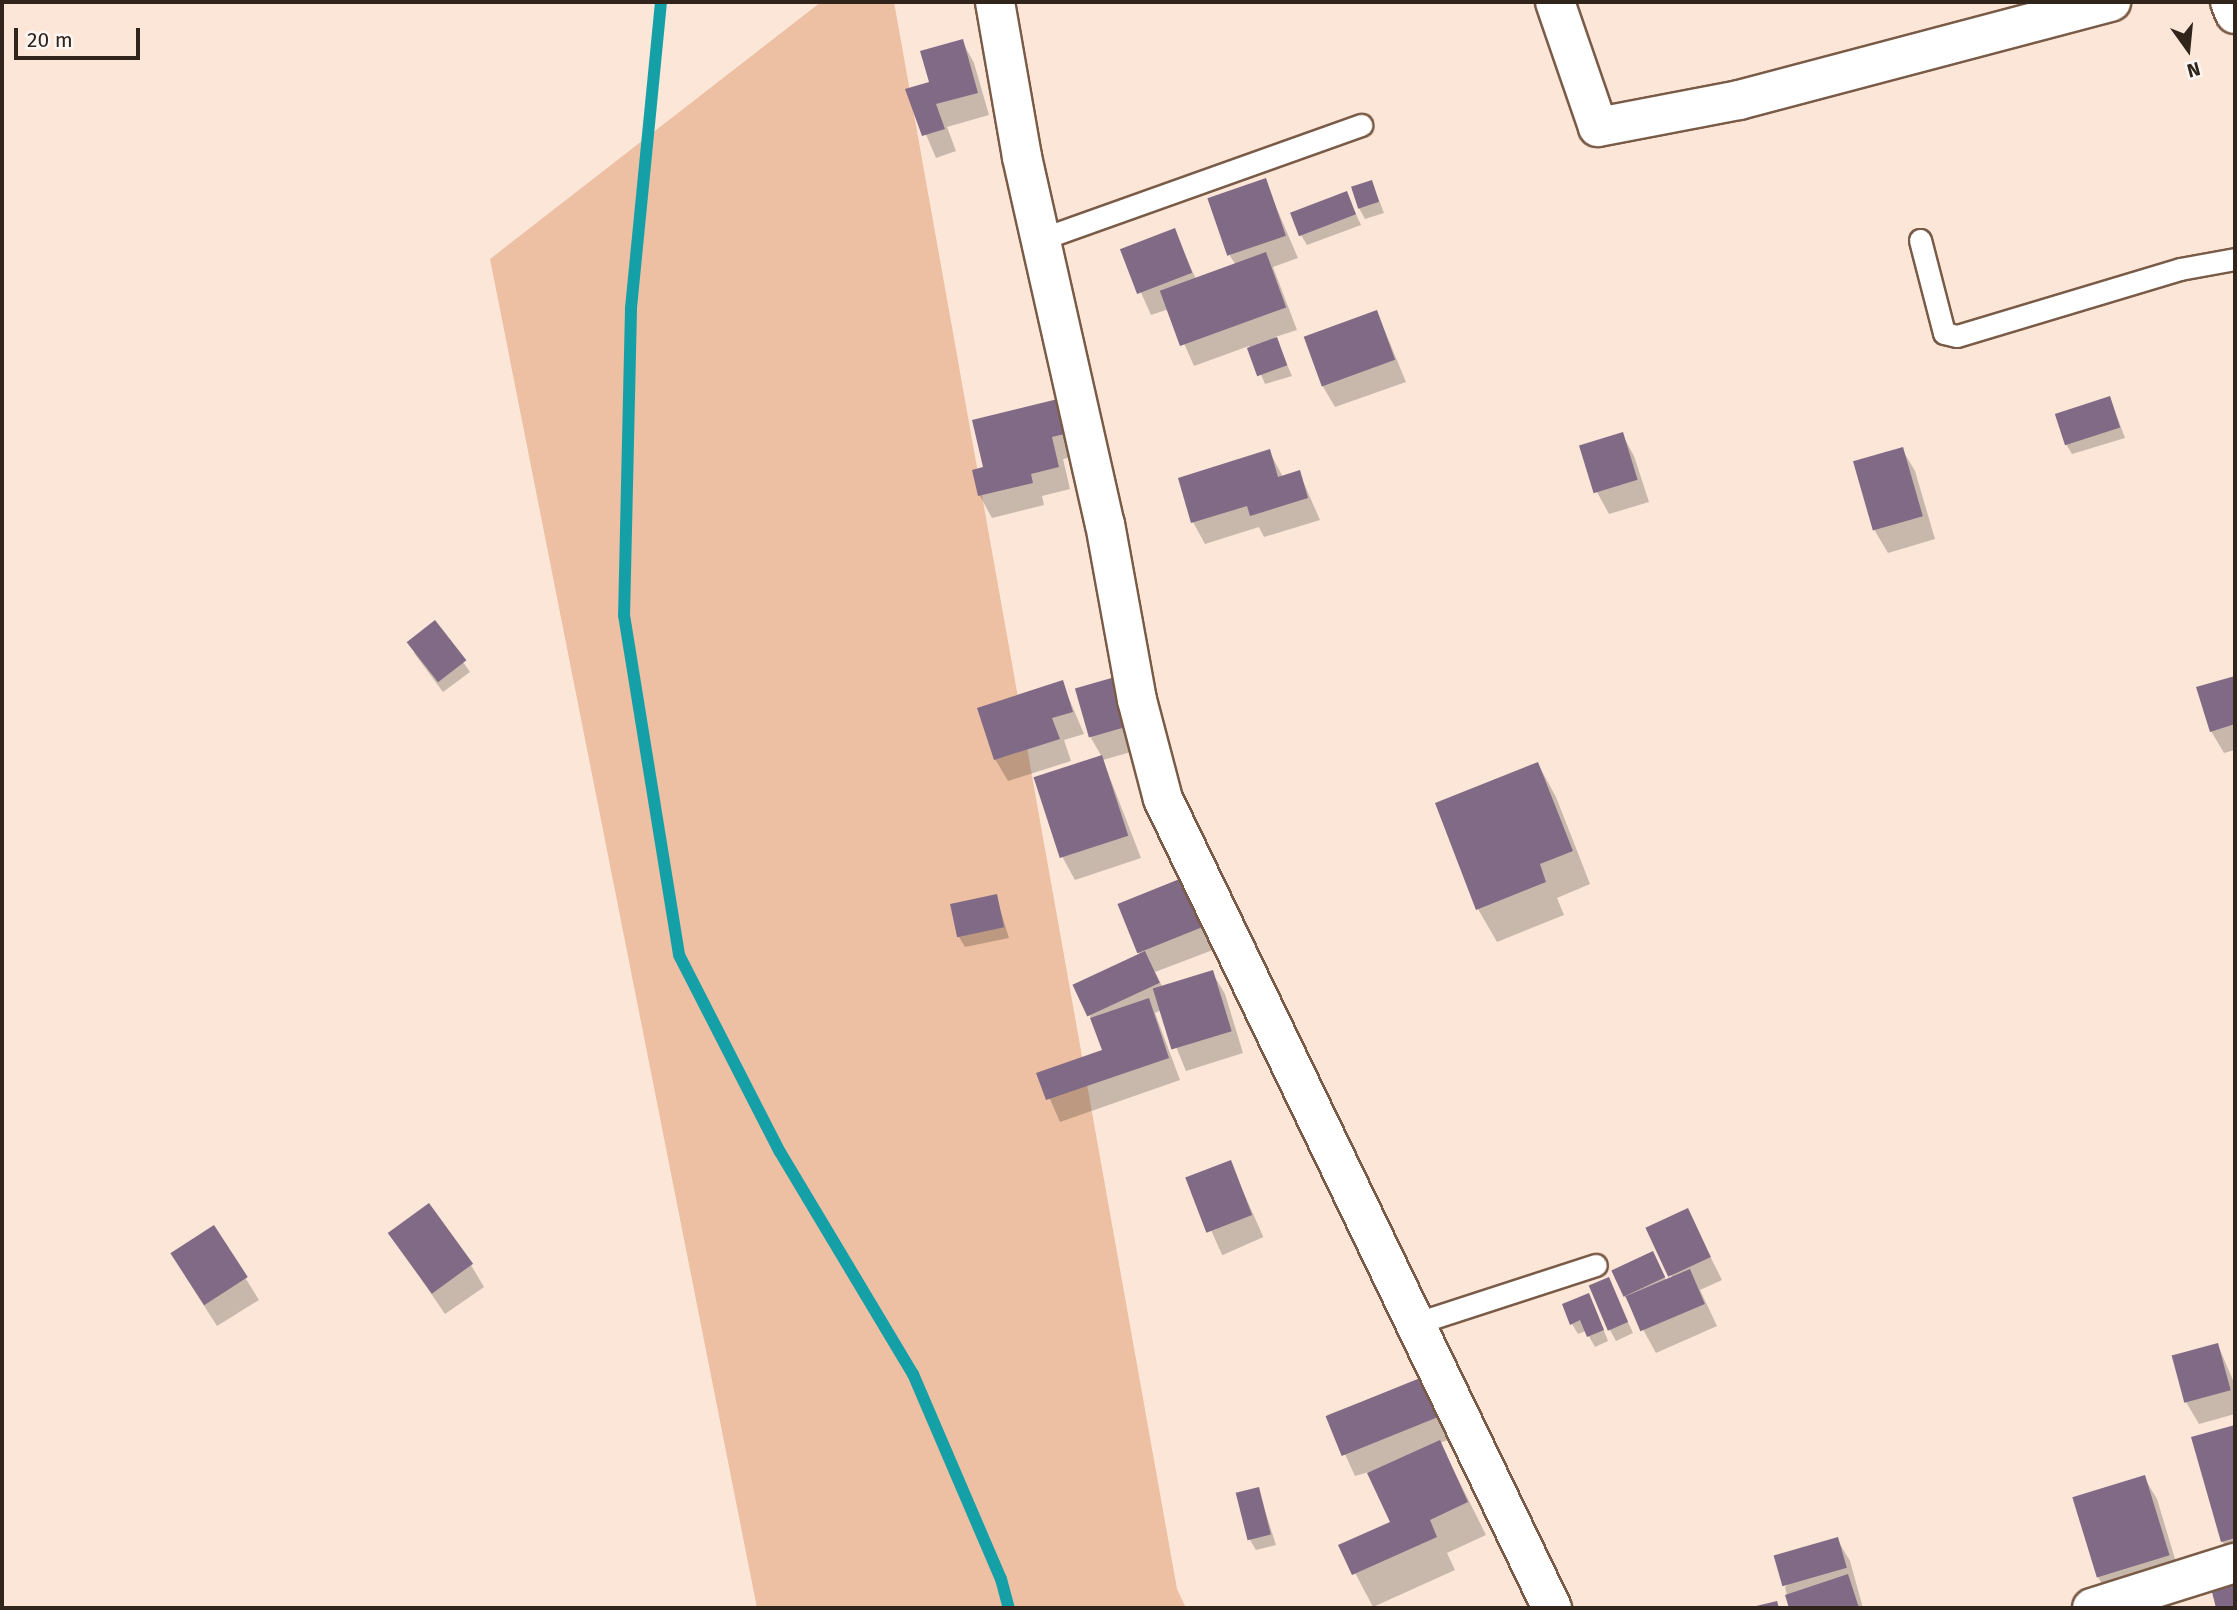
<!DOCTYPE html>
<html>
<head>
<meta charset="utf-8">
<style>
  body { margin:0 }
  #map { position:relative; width:2237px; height:1610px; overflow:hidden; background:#fbe6d8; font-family:"Fira Sans",sans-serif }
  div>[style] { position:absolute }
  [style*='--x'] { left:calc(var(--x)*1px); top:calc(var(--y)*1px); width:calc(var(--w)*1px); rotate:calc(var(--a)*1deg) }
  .green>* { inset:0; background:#edc0a3 }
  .shadow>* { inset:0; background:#0003; transform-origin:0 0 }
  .stream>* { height:12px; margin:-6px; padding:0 6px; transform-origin:6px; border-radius:6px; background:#15a0a8 }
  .building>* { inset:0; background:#816a85; transform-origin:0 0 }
  .roads { filter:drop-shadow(2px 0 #795b47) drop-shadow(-2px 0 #795b47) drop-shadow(0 2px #795b47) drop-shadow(0 -2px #795b47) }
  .service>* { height:21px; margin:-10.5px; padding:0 10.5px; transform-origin:10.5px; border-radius:10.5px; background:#fff }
  .minor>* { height:38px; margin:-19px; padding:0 19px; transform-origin:19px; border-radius:19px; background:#fff }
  span { translate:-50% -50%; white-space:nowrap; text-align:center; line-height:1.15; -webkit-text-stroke:7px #fdf6f2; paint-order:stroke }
  .frame { position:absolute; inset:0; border:4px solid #30241b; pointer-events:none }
  .north { position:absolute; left:2153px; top:14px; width:70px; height:70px; -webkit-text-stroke:5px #fdf6f2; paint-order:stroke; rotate:165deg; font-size:19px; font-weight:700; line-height:28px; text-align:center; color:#30241b }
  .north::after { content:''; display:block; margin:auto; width:24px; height:32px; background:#30241b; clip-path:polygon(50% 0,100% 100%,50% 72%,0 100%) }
  .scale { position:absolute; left:14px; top:28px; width:126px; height:32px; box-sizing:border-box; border:4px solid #30241b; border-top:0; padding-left:9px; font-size:21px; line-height:24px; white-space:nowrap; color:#30241b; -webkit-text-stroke:5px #fdf6f2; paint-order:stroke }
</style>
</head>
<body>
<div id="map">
  <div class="green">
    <i style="clip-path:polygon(821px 2px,894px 2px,1177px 1589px,1186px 1608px,757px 1608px,490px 259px)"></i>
  </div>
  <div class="shadow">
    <i style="clip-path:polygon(962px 41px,974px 63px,989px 115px,947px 127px,956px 151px,936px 158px,907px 90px,932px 83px)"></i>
    <i style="clip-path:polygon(1265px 181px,1298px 258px,1273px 267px,1297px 330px,1275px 337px,1292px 376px,1265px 384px,1249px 346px,1194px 366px,1169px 309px,1151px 315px,1122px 250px,1174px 230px,1196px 279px,1236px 265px,1230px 256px)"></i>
    <i style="clip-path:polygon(1372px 182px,1384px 213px,1365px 219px,1359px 208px)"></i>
    <i style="clip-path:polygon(1346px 193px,1361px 225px,1307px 245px,1301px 235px)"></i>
    <i style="clip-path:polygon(1377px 312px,1406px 382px,1335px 407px,1322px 385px)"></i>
    <i style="clip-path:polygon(1069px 398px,1089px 453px,1063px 459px,1070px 489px,1042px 496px,1044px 505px,992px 518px,980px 496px,974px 471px,985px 468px)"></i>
    <i style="clip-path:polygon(2110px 398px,2125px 438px,2072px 454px,2066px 444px)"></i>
    <i style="clip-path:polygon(1622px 434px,1634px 456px,1649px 502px,1609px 514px,1597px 492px)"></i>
    <i style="clip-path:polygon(1902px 449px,1915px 471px,1935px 539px,1888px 553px,1875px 531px)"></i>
    <i style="clip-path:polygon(1269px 451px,1283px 477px,1299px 472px,1320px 520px,1264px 537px,1259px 527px,1205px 544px,1193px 522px)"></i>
    <i style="clip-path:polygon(435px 622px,470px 672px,443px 692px,414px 653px)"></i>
    <i style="clip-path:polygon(1121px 677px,1148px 747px,1103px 760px,1141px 858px,1075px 880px,1063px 858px,1036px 780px,1102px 757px,1091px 738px)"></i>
    <i style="clip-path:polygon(2235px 678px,2235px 750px,2224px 753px,2211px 731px,2198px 688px)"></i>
    <i style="clip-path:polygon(1062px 682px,1084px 734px,1064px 740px,1071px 761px,1008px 781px,995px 759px)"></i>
    <i style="clip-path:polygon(1538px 764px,1556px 797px,1590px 884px,1557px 898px,1564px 915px,1497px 942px,1478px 909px)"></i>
    <i style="clip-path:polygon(1186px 878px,1218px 948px,1155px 972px,1163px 988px,1212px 972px,1225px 994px,1243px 1053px,1186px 1071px,1161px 1010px,1155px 1013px,1180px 1080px,1060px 1122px,1039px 1074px,1104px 1051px,1090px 1016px,1140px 956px,1138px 952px)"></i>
    <i style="clip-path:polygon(996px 896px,1009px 938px,965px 947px,959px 937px)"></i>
    <i style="left:1230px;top:1162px;width:82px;height:45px;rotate:66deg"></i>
    <i style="clip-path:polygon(1687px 1210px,1722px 1280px,1700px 1290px,1717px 1326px,1656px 1353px,1624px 1295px,1658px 1264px,1667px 1282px,1671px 1279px)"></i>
    <i style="clip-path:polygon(214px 1227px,259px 1300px,217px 1326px,185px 1276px)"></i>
    <i style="clip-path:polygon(390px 1233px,471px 1265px,484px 1287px,445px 1314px)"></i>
    <i style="clip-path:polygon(1608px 1279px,1633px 1333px,1616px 1341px,1610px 1330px)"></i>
    <i style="clip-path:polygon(1594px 1306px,1608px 1341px,1595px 1347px,1586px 1331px,1578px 1334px,1572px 1324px)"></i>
    <i style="clip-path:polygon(2218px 1345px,2235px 1385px,2235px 1414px,2199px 1424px,2186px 1402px)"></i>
    <i style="clip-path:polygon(1434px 1374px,1462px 1434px,1440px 1443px,1486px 1535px,1447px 1553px,1455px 1570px,1373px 1607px,1341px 1546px,1392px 1523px,1386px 1467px,1355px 1476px,1327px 1415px)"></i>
    <i style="clip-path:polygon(2235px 1426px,2235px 1564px,2222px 1541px,2193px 1438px)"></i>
    <i style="clip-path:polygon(2144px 1477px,2157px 1499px,2181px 1579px,2111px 1599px,2098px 1577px)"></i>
    <i style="clip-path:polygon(1258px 1489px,1276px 1545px,1256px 1550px,1250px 1540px)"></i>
    <i style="clip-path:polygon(1837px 1539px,1850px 1561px,1863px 1608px,1790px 1608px,1785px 1587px)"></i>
  </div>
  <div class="stream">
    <i style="--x:661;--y:2;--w:308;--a:95.6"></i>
    <i style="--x:631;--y:309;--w:306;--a:91.3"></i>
    <i style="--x:624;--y:615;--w:344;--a:80.8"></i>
    <i style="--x:679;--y:955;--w:221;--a:62.9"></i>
    <i style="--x:780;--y:1152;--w:259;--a:59.1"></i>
    <i style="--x:913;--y:1374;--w:223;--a:66.8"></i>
    <i style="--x:1001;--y:1579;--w:30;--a:75"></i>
  </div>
  <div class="building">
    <i style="clip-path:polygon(963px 39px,978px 93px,936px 104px,945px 129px,922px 136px,905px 89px,929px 82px,920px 51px)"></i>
    <i style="left:1266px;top:178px;width:61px;height:62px;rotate:71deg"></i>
    <i style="left:1372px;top:180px;width:23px;height:22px;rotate:72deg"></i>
    <i style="left:1347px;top:191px;width:25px;height:61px;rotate:69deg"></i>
    <i style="left:1175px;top:228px;width:48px;height:59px;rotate:69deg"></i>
    <i style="left:1266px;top:252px;width:59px;height:113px;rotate:70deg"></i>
    <i style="left:1377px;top:310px;width:53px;height:78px;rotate:70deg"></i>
    <i style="left:1277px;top:337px;width:30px;height:32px;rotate:70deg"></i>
    <i style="clip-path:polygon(1070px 396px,1077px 431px,1052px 437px,1059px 467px,1031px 474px,1033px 483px,978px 496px,972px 470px,983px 467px,972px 420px)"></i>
    <i style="left:2110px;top:396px;width:33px;height:58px;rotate:72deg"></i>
    <i style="left:1623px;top:432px;width:50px;height:46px;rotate:73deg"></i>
    <i style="left:1903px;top:447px;width:72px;height:52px;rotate:74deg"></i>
    <i style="clip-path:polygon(1270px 449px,1278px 477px,1300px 470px,1308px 498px,1250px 516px,1247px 506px,1191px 523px,1178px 478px)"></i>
    <i style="left:435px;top:620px;width:51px;height:36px;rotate:52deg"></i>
    <i style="left:1122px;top:675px;width:51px;height:49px;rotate:74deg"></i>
    <i style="clip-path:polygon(2235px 676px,2235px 724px,2210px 732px,2196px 687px)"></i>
    <i style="clip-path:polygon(1063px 680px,1073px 712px,1052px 718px,1060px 739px,994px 760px,977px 708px)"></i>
    <i style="left:1102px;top:755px;width:85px;height:72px;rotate:72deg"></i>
    <i style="clip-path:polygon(1538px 762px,1573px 851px,1540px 864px,1546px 882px,1476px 910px,1435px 803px)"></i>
    <i style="left:1187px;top:876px;width:53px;height:75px;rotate:68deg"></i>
    <i style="left:997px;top:894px;width:34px;height:48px;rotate:78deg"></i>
    <i style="left:1145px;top:951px;width:35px;height:80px;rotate:65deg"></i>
    <i style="left:1213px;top:970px;width:64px;height:63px;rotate:73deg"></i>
    <i style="clip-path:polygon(1149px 998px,1169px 1058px,1046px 1100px,1036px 1073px,1102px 1050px,1090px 1018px)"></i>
    <i style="left:1231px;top:1160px;width:59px;height:49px;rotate:69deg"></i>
    <i style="left:429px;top:1203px;width:75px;height:51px;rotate:54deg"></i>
    <i style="left:1688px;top:1208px;width:54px;height:47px;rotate:65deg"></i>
    <i style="left:214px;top:1225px;width:62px;height:52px;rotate:57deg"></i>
    <i style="left:1653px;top:1251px;width:29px;height:46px;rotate:65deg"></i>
    <i style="left:1690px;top:1269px;width:38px;height:70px;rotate:67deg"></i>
    <i style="left:1609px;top:1277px;width:49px;height:22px;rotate:67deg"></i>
    <i style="clip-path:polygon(1589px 1293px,1604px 1330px,1587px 1337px,1580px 1320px,1570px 1325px,1562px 1304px)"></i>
    <i style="left:2218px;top:1343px;width:49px;height:48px;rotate:75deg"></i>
    <i style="left:1435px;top:1372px;width:43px;height:118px;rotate:68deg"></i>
    <i style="clip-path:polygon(2235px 1425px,2235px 1538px,2221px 1542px,2191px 1437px)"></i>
    <i style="clip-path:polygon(1440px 1440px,1468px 1502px,1430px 1520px,1437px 1537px,1352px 1575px,1338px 1545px,1390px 1522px,1367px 1473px)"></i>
    <i style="left:2145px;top:1475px;width:84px;height:76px;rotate:73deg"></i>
    <i style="left:1259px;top:1487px;width:49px;height:24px;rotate:76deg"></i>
    <i style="left:1838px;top:1537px;width:32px;height:67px;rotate:74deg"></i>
    <i style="clip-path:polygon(1848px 1574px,1859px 1608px,1789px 1608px,1785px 1595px)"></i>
    <i style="clip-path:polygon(2235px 1581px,2235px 1608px,2216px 1608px,2211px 1588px)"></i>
    <i style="clip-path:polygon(1777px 1601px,1779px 1608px,1752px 1608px,1752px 1607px)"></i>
  </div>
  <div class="roads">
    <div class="service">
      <i style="--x:1041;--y:239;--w:340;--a:-19.6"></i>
      <i style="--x:1920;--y:240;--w:96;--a:75.5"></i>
      <i style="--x:1944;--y:333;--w:13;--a:13"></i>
      <i style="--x:1957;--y:336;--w:233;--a:-16.7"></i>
      <i style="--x:2180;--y:269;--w:56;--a:-10.3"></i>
      <i style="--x:1414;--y:1324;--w:191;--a:-18"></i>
    </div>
    <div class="minor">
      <i style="--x:995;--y:2;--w:157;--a:80.1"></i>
      <i style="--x:1022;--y:157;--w:376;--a:77.3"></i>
      <i style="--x:1105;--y:524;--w:179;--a:79.7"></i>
      <i style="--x:1137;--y:700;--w:102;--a:75.3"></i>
      <i style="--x:1163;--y:799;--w:898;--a:64.32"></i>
      <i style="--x:1555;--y:2;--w:132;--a:71"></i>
      <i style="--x:1598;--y:127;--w:144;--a:-10.8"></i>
      <i style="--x:1739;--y:100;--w:385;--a:-14.8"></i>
      <i style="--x:2230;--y:2;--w:13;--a:67"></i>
      <i style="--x:2092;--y:1608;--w:150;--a:-17.5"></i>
    </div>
  </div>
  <div class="frame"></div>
  <div class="north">N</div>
  <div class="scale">20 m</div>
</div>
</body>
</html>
